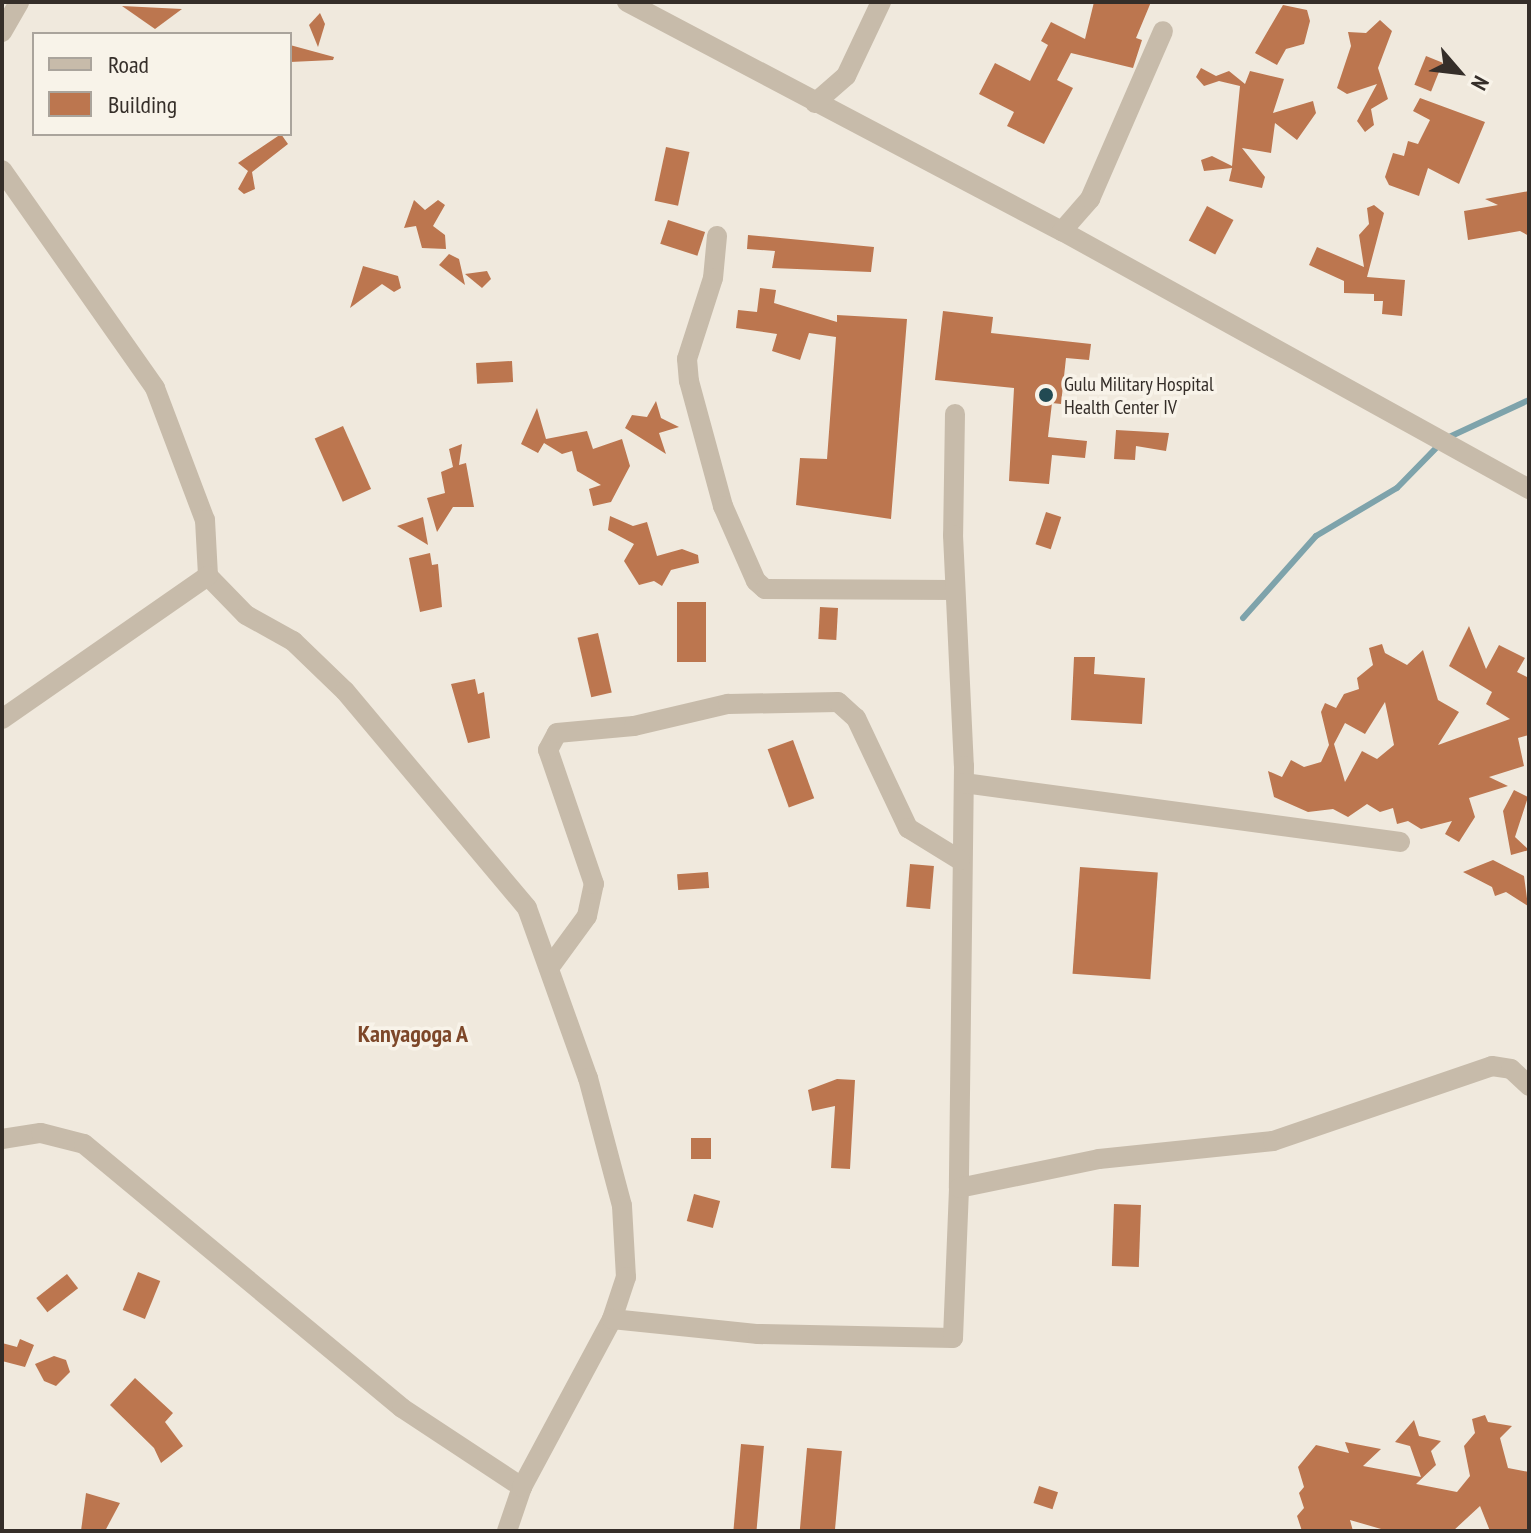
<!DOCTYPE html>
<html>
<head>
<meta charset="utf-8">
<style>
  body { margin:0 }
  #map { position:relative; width:1531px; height:1533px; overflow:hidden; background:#f0e9dd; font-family:"PT Sans Narrow",sans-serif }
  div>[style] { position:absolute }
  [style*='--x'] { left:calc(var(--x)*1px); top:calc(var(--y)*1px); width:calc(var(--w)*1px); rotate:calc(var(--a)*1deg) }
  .stream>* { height:6px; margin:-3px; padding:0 3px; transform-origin:3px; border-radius:3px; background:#7ea3ab }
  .building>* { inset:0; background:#bc764f; transform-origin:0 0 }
  .minor>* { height:20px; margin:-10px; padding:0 10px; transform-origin:10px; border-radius:10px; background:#c7bbaa }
  .dots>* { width:22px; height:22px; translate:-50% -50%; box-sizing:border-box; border:4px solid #f8f3e9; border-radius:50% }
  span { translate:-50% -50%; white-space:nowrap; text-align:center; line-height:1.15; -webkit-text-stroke:7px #f8f3e9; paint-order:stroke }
  .poi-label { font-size:20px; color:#352e29 }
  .left { translate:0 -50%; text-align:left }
  .quarter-label { font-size:24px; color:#7d4729; font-weight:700 }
  .frame { position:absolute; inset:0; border:4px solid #352e29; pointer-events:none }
  .legend { position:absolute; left:32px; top:32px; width:260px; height:104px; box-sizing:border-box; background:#f8f3e9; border:2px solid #aaa49c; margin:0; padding:10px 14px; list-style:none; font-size:24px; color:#352e29 }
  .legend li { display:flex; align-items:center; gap:16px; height:40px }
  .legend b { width:40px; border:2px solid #aaa49c }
  .north { position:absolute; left:1419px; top:32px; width:80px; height:80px; -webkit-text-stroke:6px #f8f3e9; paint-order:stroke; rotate:118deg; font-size:22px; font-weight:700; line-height:32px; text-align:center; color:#352e29 }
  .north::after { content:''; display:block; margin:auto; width:28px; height:36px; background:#352e29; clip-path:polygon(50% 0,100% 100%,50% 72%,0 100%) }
</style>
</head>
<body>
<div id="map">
  <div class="stream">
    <i style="--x:1447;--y:438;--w:90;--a:-24.9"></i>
    <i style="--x:1243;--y:618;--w:110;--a:-48.3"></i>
    <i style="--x:1316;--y:536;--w:94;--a:-30.7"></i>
    <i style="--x:1397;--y:488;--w:60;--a:-45.7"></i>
  </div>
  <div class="building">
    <i style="clip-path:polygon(1094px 2px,1151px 2px,1136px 38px,1142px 40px,1133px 68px,1071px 53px,1057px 80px,1073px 88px,1044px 144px,1007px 126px,1014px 112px,979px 94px,995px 63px,1030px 81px,1048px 45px,1041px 41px,1051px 22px,1085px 39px)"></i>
    <i style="clip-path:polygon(1283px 5px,1307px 10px,1310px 21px,1304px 44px,1286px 49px,1277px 65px,1255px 53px)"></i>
    <i style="clip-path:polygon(122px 6px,182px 9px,155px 29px)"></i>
    <i style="clip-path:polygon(320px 13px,325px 24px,318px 47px,309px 25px)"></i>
    <i style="clip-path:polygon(1380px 20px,1392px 31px,1378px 68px,1388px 99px,1371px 109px,1374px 125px,1365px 132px,1357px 121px,1377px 84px,1347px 94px,1337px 88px,1351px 46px,1348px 32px,1366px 33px)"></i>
    <i style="clip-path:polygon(290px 45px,334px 57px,333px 60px,290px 62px)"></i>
    <i style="left:1426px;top:56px;width:18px;height:31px;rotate:22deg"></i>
    <i style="clip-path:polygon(1201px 68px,1216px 76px,1229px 71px,1245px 84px,1250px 71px,1284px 79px,1273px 113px,1313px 101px,1316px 113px,1297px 140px,1275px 123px,1271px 153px,1242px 148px,1265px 177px,1262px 188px,1229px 181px,1232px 168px,1204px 171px,1201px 160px,1212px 156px,1232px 166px,1240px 86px,1219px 81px,1204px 86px,1196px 77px)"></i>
    <i style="clip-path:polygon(1420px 98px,1485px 122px,1459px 184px,1428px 168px,1419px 196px,1389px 185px,1385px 177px,1393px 153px,1404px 156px,1408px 141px,1418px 144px,1430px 120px,1413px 111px)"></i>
    <i style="clip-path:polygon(281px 134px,288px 144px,252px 172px,255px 189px,244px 194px,238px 189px,248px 171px,238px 163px)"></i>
    <i style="left:666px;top:147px;width:24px;height:55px;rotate:12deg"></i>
    <i style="clip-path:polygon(1529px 191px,1529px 236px,1520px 231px,1468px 240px,1464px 211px,1498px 205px,1485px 199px)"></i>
    <i style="clip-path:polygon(414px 200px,425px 210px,438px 200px,445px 205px,433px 226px,445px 235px,446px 249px,422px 248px,416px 226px,404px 228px)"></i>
    <i style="clip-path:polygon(1374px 205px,1384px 213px,1367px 277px,1405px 280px,1402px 316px,1382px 314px,1383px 301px,1374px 301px,1374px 294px,1344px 293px,1344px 281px,1309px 265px,1317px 247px,1364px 267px,1359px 235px,1369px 224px,1367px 208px)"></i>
    <i style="left:1207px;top:206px;width:30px;height:39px;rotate:28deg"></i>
    <i style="left:668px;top:220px;width:39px;height:25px;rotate:18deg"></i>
    <i style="clip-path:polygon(748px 235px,874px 247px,871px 272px,772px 268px,775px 251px,747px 249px)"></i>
    <i style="clip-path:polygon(449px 254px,459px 259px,465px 285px,439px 265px)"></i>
    <i style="clip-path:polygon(363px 266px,398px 276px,401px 288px,394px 292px,382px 284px,350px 308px)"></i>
    <i style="clip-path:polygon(487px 271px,491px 279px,482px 288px,465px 274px)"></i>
    <i style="clip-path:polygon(760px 288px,776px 290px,774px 303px,837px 322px,837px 315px,907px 319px,891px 519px,796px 505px,800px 458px,827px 459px,836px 337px,809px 333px,800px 360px,772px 351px,777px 334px,736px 328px,738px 310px,757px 312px)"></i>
    <i style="clip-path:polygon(943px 311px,993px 317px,991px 333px,1091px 344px,1089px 360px,1066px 358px,1061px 404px,1052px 403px,1048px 437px,1087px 441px,1085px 458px,1052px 455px,1049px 484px,1009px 481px,1014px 388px,935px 380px)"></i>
    <i style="left:512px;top:361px;width:21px;height:36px;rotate:87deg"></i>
    <i style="clip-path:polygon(656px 401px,661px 418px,679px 427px,659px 433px,666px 454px,625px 428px,632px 415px,647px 417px)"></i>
    <i style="clip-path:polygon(537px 408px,546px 439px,587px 431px,593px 449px,622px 439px,630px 466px,611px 502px,593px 506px,589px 489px,601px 485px,577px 471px,572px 451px,562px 454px,544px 443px,538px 453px,521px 444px)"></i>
    <i style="left:343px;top:426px;width:69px;height:31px;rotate:66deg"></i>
    <i style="clip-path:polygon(1116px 430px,1169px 433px,1166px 451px,1136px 446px,1135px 460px,1114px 459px)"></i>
    <i style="clip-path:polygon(462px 444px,459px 465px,466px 463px,474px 507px,453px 507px,437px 532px,427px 498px,445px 493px,441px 472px,453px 467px,449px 449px)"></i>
    <i style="left:1046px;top:512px;width:16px;height:34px;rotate:18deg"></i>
    <i style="clip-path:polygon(610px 516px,633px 526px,647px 522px,657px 556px,682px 549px,698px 555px,699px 563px,671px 570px,662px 586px,654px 581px,639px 585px,624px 561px,634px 544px,608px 530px)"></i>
    <i style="clip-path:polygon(423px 517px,428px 545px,397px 526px)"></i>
    <i style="clip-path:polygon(430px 553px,432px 565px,438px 564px,442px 607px,420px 612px,409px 558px)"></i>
    <i style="left:677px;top:602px;width:29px;height:60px"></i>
    <i style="left:820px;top:607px;width:18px;height:32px;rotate:3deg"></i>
    <i style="clip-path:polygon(evenodd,1469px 626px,1486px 669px,1499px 645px,1525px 658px,1517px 672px,1529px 678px,1529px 735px,1518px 738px,1524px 766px,1489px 777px,1508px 786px,1469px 798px,1475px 817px,1459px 842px,1445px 834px,1452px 821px,1421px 829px,1408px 821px,1397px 824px,1393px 808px,1380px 812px,1367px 804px,1348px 817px,1333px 809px,1308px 812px,1274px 797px,1268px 771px,1282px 777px,1291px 760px,1304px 767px,1321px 762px,1329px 745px,1321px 712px,1325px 703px,1336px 708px,1344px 694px,1359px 689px,1357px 678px,1373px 665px,1369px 648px,1382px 644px,1385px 653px,1407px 665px,1423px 650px,1438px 700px,1459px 712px,1438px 745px,1510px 719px,1486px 704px,1492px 692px,1449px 666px,1469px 626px,1385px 702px,1394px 745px,1377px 759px,1362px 751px,1345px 782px,1334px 744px,1345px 723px,1365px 734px,1385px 702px)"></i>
    <i style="left:598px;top:633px;width:61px;height:21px;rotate:77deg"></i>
    <i style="clip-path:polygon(1074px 657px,1095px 657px,1094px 674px,1145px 678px,1142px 724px,1071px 720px)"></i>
    <i style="clip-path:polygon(475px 679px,478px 694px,484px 692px,490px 738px,468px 743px,451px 684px)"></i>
    <i style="left:793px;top:740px;width:62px;height:27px;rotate:70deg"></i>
    <i style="clip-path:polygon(1514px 790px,1528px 797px,1515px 837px,1529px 850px,1511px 855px,1503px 811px)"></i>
    <i style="clip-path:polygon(1493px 860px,1524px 876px,1528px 906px,1506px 892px,1495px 896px,1492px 887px,1463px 872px)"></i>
    <i style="left:910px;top:864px;width:24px;height:43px;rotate:5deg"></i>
    <i style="left:1080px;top:867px;width:78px;height:107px;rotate:4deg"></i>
    <i style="left:708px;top:872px;width:16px;height:31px;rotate:86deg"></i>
    <i style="clip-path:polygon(837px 1079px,855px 1080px,850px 1169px,831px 1168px,835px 1106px,812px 1111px,808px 1090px)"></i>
    <i style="left:691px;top:1138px;width:20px;height:21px"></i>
    <i style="left:694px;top:1194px;width:27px;height:28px;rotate:15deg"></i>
    <i style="left:1114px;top:1204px;width:27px;height:62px;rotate:2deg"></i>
    <i style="left:138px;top:1272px;width:24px;height:41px;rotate:22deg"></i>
    <i style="left:67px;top:1274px;width:18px;height:39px;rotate:52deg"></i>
    <i style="clip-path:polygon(20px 1339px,34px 1345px,25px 1367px,2px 1361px,2px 1343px,17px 1347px)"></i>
    <i style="clip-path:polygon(54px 1356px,66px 1360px,70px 1372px,56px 1386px,44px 1381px,35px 1364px)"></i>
    <i style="clip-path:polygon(135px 1378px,173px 1413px,165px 1422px,183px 1446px,161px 1463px,154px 1448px,110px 1405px)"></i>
    <i style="clip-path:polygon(1485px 1415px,1488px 1422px,1512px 1426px,1500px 1438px,1508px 1468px,1529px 1472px,1529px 1531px,1490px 1531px,1480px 1506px,1453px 1531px,1388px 1531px,1350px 1520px,1353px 1531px,1302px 1531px,1297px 1516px,1304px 1508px,1299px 1493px,1304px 1487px,1298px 1467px,1316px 1445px,1349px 1453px,1345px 1442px,1381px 1449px,1363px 1466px,1421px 1477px,1410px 1446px,1395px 1442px,1414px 1420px,1419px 1436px,1441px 1441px,1431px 1451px,1436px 1465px,1416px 1484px,1457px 1492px,1470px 1476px,1464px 1446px,1475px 1433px,1472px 1419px)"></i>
    <i style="left:741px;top:1444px;width:23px;height:87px;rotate:5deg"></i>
    <i style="left:807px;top:1448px;width:35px;height:83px;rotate:5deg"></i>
    <i style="left:1039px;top:1486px;width:20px;height:18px;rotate:18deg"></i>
    <i style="clip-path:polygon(86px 1493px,120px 1503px,105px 1531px,81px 1531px)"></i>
  </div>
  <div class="minor">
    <i style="--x:627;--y:2;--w:492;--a:27.8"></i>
    <i style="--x:1062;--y:231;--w:534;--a:28.92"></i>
    <i style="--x:2;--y:32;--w:34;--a:-60"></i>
    <i style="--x:815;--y:103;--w:41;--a:-41.1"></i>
    <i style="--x:846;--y:76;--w:82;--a:-64.7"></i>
    <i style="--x:2;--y:170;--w:266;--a:54.9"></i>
    <i style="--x:155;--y:388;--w:141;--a:69.3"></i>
    <i style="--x:205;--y:520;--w:56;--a:86.9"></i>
    <i style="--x:208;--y:576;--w:54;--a:45.7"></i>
    <i style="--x:246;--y:615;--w:54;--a:29"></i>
    <i style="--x:293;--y:641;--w:72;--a:43.9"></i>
    <i style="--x:345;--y:691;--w:283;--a:50"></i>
    <i style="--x:527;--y:908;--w:181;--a:70.3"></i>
    <i style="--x:588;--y:1078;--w:132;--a:75.1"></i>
    <i style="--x:622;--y:1206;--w:71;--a:86.8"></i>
    <i style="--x:626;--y:1277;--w:44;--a:108.4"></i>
    <i style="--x:1062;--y:231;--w:43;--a:-48.8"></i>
    <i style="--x:1090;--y:199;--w:183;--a:-66.5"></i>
    <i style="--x:717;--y:236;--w:42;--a:95.4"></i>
    <i style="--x:713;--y:278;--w:85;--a:107.8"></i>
    <i style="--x:687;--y:359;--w:22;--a:85"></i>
    <i style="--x:689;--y:381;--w:130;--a:74.8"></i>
    <i style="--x:723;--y:506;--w:82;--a:66.3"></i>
    <i style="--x:756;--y:581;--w:12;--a:42"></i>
    <i style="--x:765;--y:589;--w:190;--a:0.3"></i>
    <i style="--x:955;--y:414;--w:121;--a:90.9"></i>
    <i style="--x:953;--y:535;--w:231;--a:87.3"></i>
    <i style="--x:964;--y:766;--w:422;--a:90.7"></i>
    <i style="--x:2;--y:719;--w:251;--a:-34.8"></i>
    <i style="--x:964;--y:783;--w:440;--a:7.7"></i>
    <i style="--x:549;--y:968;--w:64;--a:-53.8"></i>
    <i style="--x:587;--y:916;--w:33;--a:-78"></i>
    <i style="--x:594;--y:884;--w:142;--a:-108.9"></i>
    <i style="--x:548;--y:750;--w:19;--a:-62"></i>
    <i style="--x:557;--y:733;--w:77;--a:-5.2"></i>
    <i style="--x:634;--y:726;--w:97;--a:-13.2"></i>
    <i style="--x:728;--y:704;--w:110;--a:-1"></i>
    <i style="--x:838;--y:702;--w:24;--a:42"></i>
    <i style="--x:856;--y:718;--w:122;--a:64.7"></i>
    <i style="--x:908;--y:828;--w:61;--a:31.6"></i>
    <i style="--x:2;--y:1139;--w:39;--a:-9"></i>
    <i style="--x:41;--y:1133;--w:44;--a:14.3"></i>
    <i style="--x:84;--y:1144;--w:413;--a:39.7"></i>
    <i style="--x:402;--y:1408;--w:144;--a:33.4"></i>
    <i style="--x:507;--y:1531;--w:46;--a:-71.2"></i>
    <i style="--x:522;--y:1487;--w:191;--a:-61.8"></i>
    <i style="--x:612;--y:1319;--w:147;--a:5.9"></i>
    <i style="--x:758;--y:1334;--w:195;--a:1.2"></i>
    <i style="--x:953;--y:1338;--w:150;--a:-87.7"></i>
    <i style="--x:959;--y:1188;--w:143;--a:-11.7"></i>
    <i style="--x:1099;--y:1159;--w:175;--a:-5.9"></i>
    <i style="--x:1273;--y:1141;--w:231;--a:-18.9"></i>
    <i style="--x:1492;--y:1066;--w:19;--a:9"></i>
    <i style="--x:1511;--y:1069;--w:25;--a:43"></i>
  </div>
  <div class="dots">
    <i style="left:1046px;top:395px;background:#224a53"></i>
  </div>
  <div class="poi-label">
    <span class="left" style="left:1064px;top:396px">Gulu Military Hospital<br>Health Center IV</span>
  </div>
  <div class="quarter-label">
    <span style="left:413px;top:1034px">Kanyagoga A</span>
  </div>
  <div class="frame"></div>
  <ul class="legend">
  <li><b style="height:10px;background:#c7bbaa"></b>Road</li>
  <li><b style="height:22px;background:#bc764f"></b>Building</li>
  </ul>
  <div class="north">N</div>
</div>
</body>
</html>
